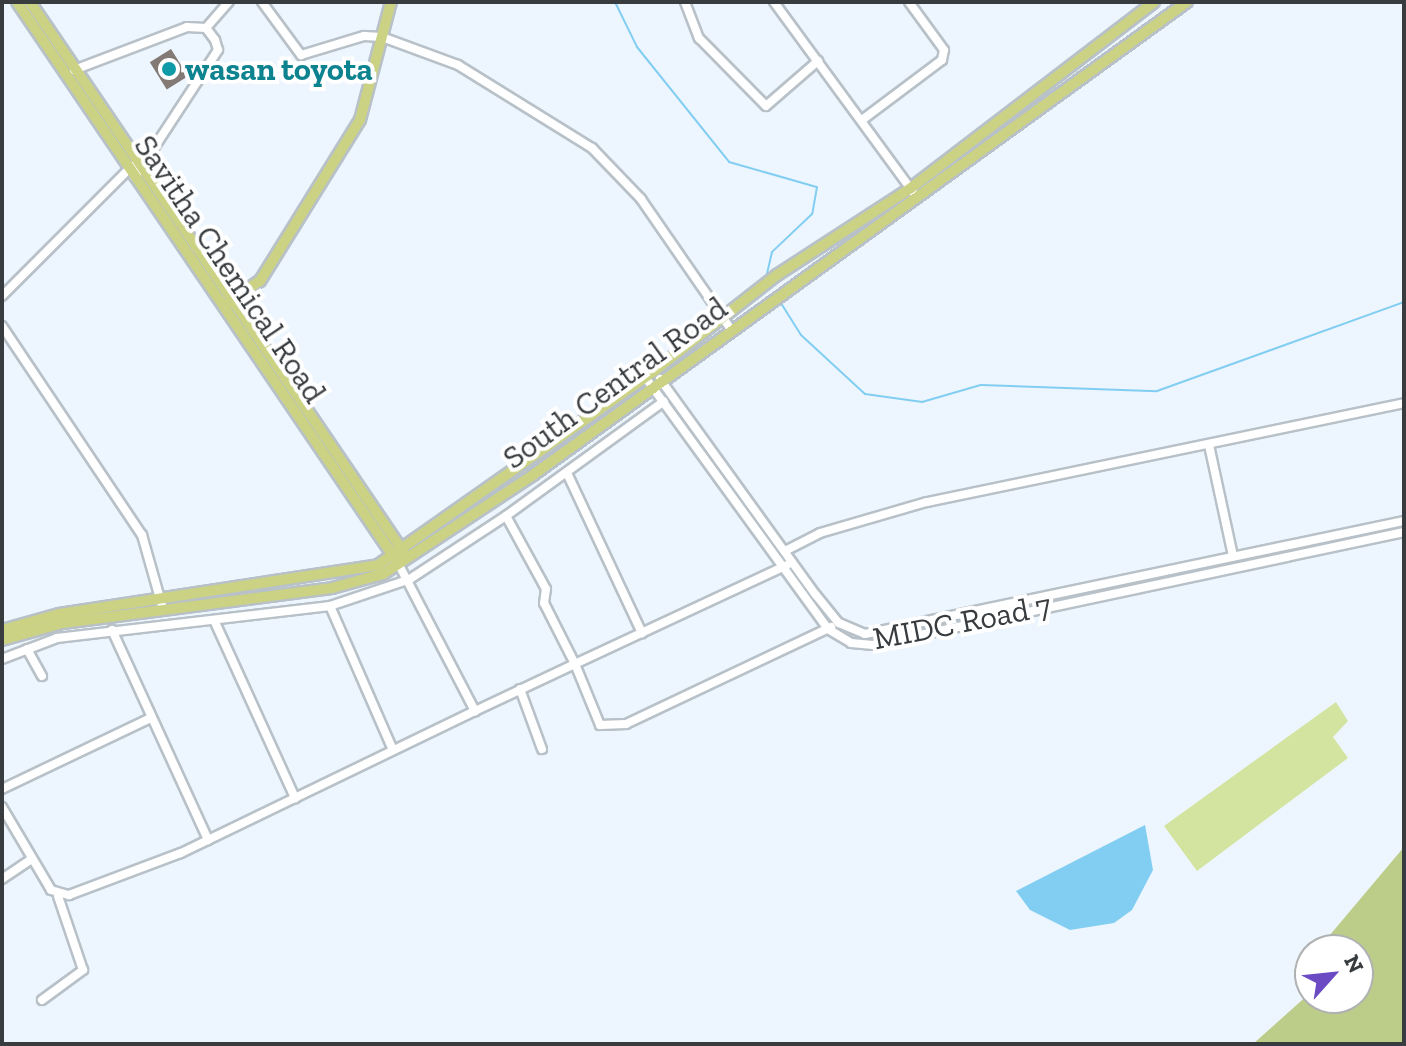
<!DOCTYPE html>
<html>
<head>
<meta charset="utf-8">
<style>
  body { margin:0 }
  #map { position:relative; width:1406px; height:1046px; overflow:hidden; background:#edf6fe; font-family:"Zilla Slab",serif }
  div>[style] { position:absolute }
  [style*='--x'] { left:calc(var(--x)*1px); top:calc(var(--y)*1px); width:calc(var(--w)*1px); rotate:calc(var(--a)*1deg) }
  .green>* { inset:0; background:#d3e4a1 }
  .forest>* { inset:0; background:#bccc89 }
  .water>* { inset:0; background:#82cef2 }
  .stream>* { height:2px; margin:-1px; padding:0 1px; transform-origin:1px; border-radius:1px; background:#82cef2 }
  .building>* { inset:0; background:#847a75; transform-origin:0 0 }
  .roads { filter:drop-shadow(2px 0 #b8c1c8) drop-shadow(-2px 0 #b8c1c8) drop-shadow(0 2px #b8c1c8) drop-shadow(0 -2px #b8c1c8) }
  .minor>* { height:8px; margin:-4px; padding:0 4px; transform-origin:4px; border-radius:4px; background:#fff }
  .major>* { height:10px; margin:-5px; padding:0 5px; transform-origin:5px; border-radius:5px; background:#cbd284 }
  .dots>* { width:22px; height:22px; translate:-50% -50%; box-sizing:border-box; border:4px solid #fff; border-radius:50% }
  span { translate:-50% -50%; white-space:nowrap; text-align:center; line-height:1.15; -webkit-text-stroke:8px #fff; paint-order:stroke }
  .culture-label { font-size:32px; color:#0d838f; font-weight:700 }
  .left { translate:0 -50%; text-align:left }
  .street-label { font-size:32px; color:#383c3f }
  .frame { position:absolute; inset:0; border:4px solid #383c3f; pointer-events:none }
  .north { position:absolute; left:1294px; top:934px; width:80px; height:80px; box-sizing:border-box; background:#fff; border:2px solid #afb1b2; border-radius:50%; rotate:63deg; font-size:22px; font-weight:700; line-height:32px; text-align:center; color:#383c3f }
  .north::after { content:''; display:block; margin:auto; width:28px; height:36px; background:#6b4ac3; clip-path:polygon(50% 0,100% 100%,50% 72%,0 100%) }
</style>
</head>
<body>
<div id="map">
  <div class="green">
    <i style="clip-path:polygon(1336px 702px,1348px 721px,1333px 737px,1348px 758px,1197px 871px,1164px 826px)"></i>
  </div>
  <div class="forest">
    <i style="clip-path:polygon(1404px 847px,1404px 1044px,1253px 1044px,1310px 993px,1358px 998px,1358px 950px,1322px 950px,1324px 942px)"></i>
  </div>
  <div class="water">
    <i style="clip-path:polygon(1145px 825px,1153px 870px,1132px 910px,1114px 923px,1070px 930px,1030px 910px,1016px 891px)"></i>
  </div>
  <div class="stream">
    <i style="--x:615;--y:2;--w:50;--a:63.9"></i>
    <i style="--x:637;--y:47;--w:147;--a:51.3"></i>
    <i style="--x:729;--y:162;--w:91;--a:15.9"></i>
    <i style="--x:817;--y:187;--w:27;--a:100"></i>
    <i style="--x:812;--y:214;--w:55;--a:136.5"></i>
    <i style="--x:772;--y:252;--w:27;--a:103"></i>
    <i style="--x:779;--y:300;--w:41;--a:57.8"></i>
    <i style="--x:801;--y:335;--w:87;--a:42.7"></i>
    <i style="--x:865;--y:394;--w:58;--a:8"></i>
    <i style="--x:922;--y:402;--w:61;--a:-16.1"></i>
    <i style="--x:981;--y:385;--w:176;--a:2"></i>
    <i style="--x:1157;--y:391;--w:263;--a:-19.8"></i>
  </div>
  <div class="building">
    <i style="left:171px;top:49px;width:32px;height:25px;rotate:58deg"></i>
  </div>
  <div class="roads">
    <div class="minor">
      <i style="--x:262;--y:2;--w:66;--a:53.7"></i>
      <i style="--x:301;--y:55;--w:66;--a:-16.8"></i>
      <i style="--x:364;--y:36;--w:18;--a:3"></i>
      <i style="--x:382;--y:37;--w:81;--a:20.2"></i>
      <i style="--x:458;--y:65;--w:158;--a:31.8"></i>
      <i style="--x:592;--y:148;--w:71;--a:46.1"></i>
      <i style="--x:641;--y:199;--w:160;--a:55.4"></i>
      <i style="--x:685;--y:2;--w:39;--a:69"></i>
      <i style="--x:699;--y:38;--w:95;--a:45.4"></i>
      <i style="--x:766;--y:106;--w:69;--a:-40.9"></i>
      <i style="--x:774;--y:2;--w:237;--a:53.8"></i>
      <i style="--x:206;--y:28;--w:35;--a:-49"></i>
      <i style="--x:74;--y:70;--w:121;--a:-20.8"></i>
      <i style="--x:187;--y:27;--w:19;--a:3"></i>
      <i style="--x:206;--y:28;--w:15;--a:53"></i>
      <i style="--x:215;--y:40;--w:10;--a:73"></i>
      <i style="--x:218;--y:50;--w:152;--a:123.2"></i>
      <i style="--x:862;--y:120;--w:100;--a:-36.9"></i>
      <i style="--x:942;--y:60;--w:10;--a:-79"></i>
      <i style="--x:944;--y:50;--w:59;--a:-126.1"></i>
      <i style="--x:2;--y:296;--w:184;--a:-45"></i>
      <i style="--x:2;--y:326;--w:252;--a:56.2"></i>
      <i style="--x:142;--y:535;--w:77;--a:74.2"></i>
      <i style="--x:645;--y:377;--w:311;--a:54"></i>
      <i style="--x:828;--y:629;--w:27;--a:31"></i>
      <i style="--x:851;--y:643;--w:22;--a:5"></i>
      <i style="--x:873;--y:645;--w:543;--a:-12.01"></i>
      <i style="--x:660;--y:379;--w:266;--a:54.2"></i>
      <i style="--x:816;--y:595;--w:36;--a:51"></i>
      <i style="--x:839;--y:623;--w:28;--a:23"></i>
      <i style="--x:865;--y:634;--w:551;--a:-11.84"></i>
      <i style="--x:1209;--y:445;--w:114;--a:77.8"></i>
      <i style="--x:567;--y:473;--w:177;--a:64.9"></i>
      <i style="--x:785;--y:551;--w:39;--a:-27"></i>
      <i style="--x:820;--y:533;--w:111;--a:-16.2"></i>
      <i style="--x:927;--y:502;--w:487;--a:-11.7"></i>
      <i style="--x:399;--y:565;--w:165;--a:62.5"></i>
      <i style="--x:475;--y:711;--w:110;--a:-25.2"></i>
      <i style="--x:575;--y:664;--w:68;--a:-116.9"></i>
      <i style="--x:544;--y:603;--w:14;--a:-82"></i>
      <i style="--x:546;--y:589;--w:83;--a:-118.7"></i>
      <i style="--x:506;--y:516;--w:195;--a:-36"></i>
      <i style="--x:787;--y:565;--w:234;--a:155"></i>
      <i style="--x:575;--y:664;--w:66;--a:67.7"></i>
      <i style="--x:600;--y:725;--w:26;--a:-2"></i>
      <i style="--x:626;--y:724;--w:227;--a:-25.3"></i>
      <i style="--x:330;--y:606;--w:157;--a:66.4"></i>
      <i style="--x:214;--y:620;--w:196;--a:65.5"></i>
      <i style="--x:112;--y:630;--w:231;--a:65.4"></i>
      <i style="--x:27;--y:649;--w:31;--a:61"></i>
      <i style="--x:2;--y:659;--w:59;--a:-20.9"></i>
      <i style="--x:57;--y:638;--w:275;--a:-6.7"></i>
      <i style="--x:330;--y:606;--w:84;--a:-18.6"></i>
      <i style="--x:410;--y:579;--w:115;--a:-33.3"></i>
      <i style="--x:520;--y:689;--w:64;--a:69.9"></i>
      <i style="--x:2;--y:789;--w:165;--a:-25.5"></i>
      <i style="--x:2;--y:807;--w:96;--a:59.4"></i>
      <i style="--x:51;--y:890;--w:19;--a:16"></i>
      <i style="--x:69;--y:895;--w:120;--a:-20.6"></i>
      <i style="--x:181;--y:853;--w:326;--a:-25.8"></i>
      <i style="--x:2;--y:879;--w:36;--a:-34"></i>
      <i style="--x:42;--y:1000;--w:51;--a:-36.2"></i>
      <i style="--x:83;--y:970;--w:78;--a:-108.7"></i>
    </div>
    <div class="major">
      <i style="--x:17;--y:2;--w:675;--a:55.82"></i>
      <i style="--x:30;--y:2;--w:666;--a:55.83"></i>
      <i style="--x:228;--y:303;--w:39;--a:-35"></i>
      <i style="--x:260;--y:281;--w:190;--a:-58.2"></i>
      <i style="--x:360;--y:120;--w:122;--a:-75.3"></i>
      <i style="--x:2;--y:630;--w:59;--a:-15.7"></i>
      <i style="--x:59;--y:614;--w:323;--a:-8.7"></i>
      <i style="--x:378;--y:565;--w:337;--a:-35.1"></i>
      <i style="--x:654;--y:371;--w:156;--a:-38"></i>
      <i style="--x:777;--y:275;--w:160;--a:-33"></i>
      <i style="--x:911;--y:188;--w:306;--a:-37.4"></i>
      <i style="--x:2;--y:640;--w:63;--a:-15.6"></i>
      <i style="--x:63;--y:623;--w:271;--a:-7.4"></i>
      <i style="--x:332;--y:588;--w:53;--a:-15.4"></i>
      <i style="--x:383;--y:574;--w:180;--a:-33.4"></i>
      <i style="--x:533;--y:475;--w:807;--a:-35.88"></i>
    </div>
  </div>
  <div class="dots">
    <i style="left:169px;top:69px;background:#0f9aa8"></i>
  </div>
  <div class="culture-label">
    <span class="left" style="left:185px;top:69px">wasan toyota</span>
  </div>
  <div class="street-label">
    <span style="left:230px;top:269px;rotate:56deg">Savitha Chemical Road</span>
    <span style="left:615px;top:383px;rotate:-36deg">South Central Road</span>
    <span style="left:962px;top:622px;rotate:-11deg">MIDC Road 7</span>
  </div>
  <div class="frame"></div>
  <div class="north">N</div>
</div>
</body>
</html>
